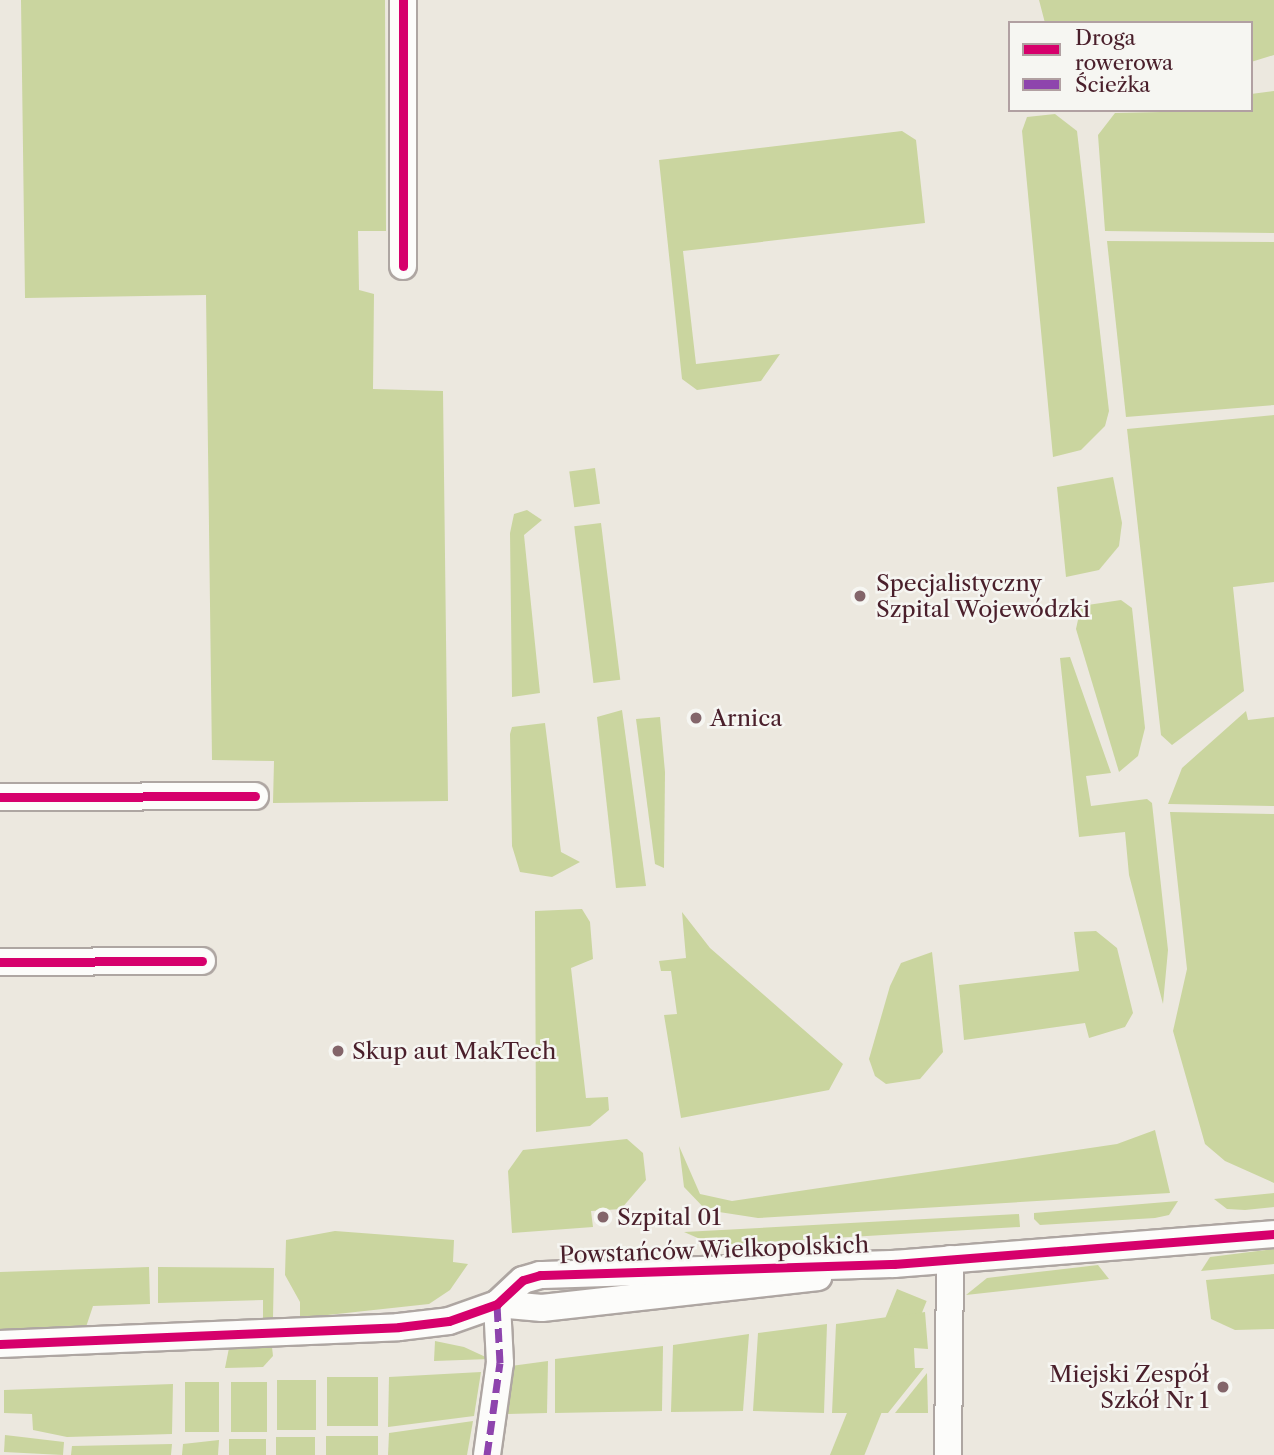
<!DOCTYPE html>
<html>
<head>
<meta charset="utf-8">
<style>
  body { margin:0 }
  #map { position:relative; width:1274px; height:1455px; overflow:hidden; background:#ece8df; font-family:"Libre Caslon Text",serif }
  div>[style] { position:absolute }
  [style*='--x'] { left:calc(var(--x)*1px); top:calc(var(--y)*1px); width:calc(var(--w)*1px); rotate:calc(var(--a)*1deg) }
  .green>* { inset:0; background:#cad59f; transform-origin:0 0 }
  .roads { filter:drop-shadow(2px 0 #aea6a2) drop-shadow(-2px 0 #aea6a2) drop-shadow(0 2px #aea6a2) drop-shadow(0 -2px #aea6a2) }
  .street>* { height:26px; margin:-13px; padding:0 13px; transform-origin:13px; border-radius:13px; background:#fcfcfa }
  .quiet>* { height:7px; margin-top:-3.5px; transform-origin:0; background:repeating-linear-gradient(90deg,#8e44ad 0 14px,transparent 0 21px) }
  .cycleway>* { height:9px; margin:-4.5px; padding:0 4.5px; transform-origin:4.5px; border-radius:4.5px; background:#d6006c }
  .dots>* { width:19px; height:19px; translate:-50% -50%; box-sizing:border-box; border:4px solid #f6f6f2; border-radius:50% }
  span { translate:-50% -50%; white-space:nowrap; text-align:center; line-height:1.15; -webkit-text-stroke:5px #f6f6f2; paint-order:stroke }
  .poi-label { font-size:23px; color:#4a1f2b }
  .left { translate:0 -50%; text-align:left }
  .right { translate:-100% -50%; text-align:right }
  .street-label { font-size:23px; color:#4a1f2b }
  .legend { position:absolute; left:1008px; top:21px; width:245px; height:91px; box-sizing:border-box; background:#f6f6f2; border:2px solid #b1a0a2; margin:0; padding:9px 12px; list-style:none; font-size:21px; color:#4a1f2b }
  .legend li { display:flex; align-items:center; gap:14px; height:35px }
  .legend b { width:35px; border:2px solid #b1a0a2 }
</style>
</head>
<body>
<div id="map">
  <div class="green">
    <i style="clip-path:polygon(21px 0,385px 0,386px 231px,358px 231px,359px 290px,374px 294px,373px 389px,443px 391px,448px 801px,273px 803px,274px 761px,212px 760px,206px 295px,25px 298px)"></i>
    <i style="clip-path:polygon(1039px 0,1274px 0,1274px 55px,1251px 62px,1251px 23px,1045px 23px)"></i>
    <i style="clip-path:polygon(1274px 91px,1274px 233px,1105px 231px,1098px 135px,1115px 113px,1251px 110px,1251px 94px)"></i>
    <i style="clip-path:polygon(1055px 114px,1077px 131px,1109px 411px,1105px 426px,1081px 450px,1053px 457px,1022px 131px,1027px 117px)"></i>
    <i style="clip-path:polygon(902px 131px,916px 140px,925px 223px,683px 251px,696px 364px,780px 354px,761px 381px,697px 390px,682px 379px,659px 160px)"></i>
    <i style="clip-path:polygon(1107px 241px,1274px 242px,1274px 405px,1126px 417px)"></i>
    <i style="clip-path:polygon(1274px 415px,1274px 582px,1233px 587px,1244px 691px,1172px 745px,1161px 735px,1127px 429px)"></i>
    <i style="left:595px;top:468px;width:36px;height:26px;rotate:82deg"></i>
    <i style="clip-path:polygon(1113px 477px,1122px 523px,1119px 546px,1099px 570px,1066px 577px,1057px 487px)"></i>
    <i style="clip-path:polygon(527px 510px,542px 520px,524px 535px,540px 693px,512px 697px,510px 533px,514px 514px)"></i>
    <i style="left:601px;top:523px;width:158px;height:27px;rotate:83deg"></i>
    <i style="clip-path:polygon(1121px 600px,1132px 608px,1145px 728px,1138px 756px,1119px 772px,1076px 629px,1081px 606px)"></i>
    <i style="clip-path:polygon(1070px 657px,1111px 773px,1086px 776px,1091px 806px,1147px 799px,1152px 803px,1168px 950px,1163px 1004px,1129px 875px,1125px 832px,1079px 837px,1060px 658px)"></i>
    <i style="clip-path:polygon(622px 710px,646px 886px,616px 888px,597px 717px)"></i>
    <i style="clip-path:polygon(1246px 711px,1248px 720px,1274px 717px,1274px 806px,1168px 804px,1182px 768px)"></i>
    <i style="clip-path:polygon(660px 717px,665px 772px,664px 868px,655px 864px,636px 719px)"></i>
    <i style="clip-path:polygon(545px 723px,561px 852px,580px 862px,552px 877px,520px 872px,512px 846px,510px 734px,512px 727px)"></i>
    <i style="clip-path:polygon(1170px 812px,1274px 814px,1274px 1183px,1225px 1161px,1205px 1144px,1173px 1031px,1187px 969px)"></i>
    <i style="clip-path:polygon(582px 909px,590px 922px,593px 959px,571px 968px,586px 1098px,608px 1097px,609px 1110px,590px 1126px,536px 1132px,535px 911px)"></i>
    <i style="clip-path:polygon(682px 912px,710px 948px,843px 1064px,829px 1090px,681px 1118px,664px 1015px,677px 1014px,671px 971px,661px 971px,659px 961px,686px 958px)"></i>
    <i style="clip-path:polygon(1096px 931px,1117px 948px,1133px 1013px,1125px 1027px,1089px 1038px,1085px 1023px,964px 1040px,959px 985px,1079px 971px,1074px 932px)"></i>
    <i style="clip-path:polygon(932px 952px,943px 1052px,920px 1079px,886px 1084px,875px 1076px,869px 1059px,890px 986px,901px 963px)"></i>
    <i style="clip-path:polygon(1155px 1130px,1170px 1193px,758px 1218px,706px 1210px,684px 1187px,679px 1146px,700px 1194px,732px 1201px,1117px 1144px)"></i>
    <i style="clip-path:polygon(627px 1139px,643px 1153px,646px 1180px,621px 1209px,591px 1211px,593px 1227px,512px 1233px,508px 1171px,523px 1150px)"></i>
    <i style="clip-path:polygon(1274px 1193px,1274px 1207px,1245px 1210px,1227px 1209px,1214px 1199px)"></i>
    <i style="clip-path:polygon(1178px 1201px,1169px 1215px,1155px 1218px,1040px 1225px,1034px 1219px,1034px 1213px)"></i>
    <i style="clip-path:polygon(1019px 1214px,1020px 1227px,714px 1245px,684px 1232px)"></i>
    <i style="clip-path:polygon(335px 1231px,454px 1240px,453px 1262px,468px 1264px,450px 1290px,429px 1304px,300px 1318px,300px 1302px,285px 1275px,286px 1240px)"></i>
    <i style="clip-path:polygon(1274px 1249px,1274px 1264px,1201px 1271px,1210px 1257px)"></i>
    <i style="clip-path:polygon(1098px 1265px,1109px 1279px,966px 1295px,987px 1278px)"></i>
    <i style="clip-path:polygon(149px 1267px,150px 1304px,93px 1306px,86px 1327px,0 1330px,0 1272px)"></i>
    <i style="clip-path:polygon(158px 1267px,274px 1268px,273px 1318px,263px 1318px,263px 1300px,158px 1303px)"></i>
    <i style="clip-path:polygon(1274px 1274px,1274px 1329px,1235px 1330px,1211px 1319px,1206px 1280px)"></i>
    <i style="left:897px;top:1289px;width:32px;height:346px;rotate:22deg"></i>
    <i style="clip-path:polygon(925px 1312px,928px 1349px,914px 1348px,915px 1368px,924px 1368px,888px 1413px,832px 1413px,836px 1324px)"></i>
    <i style="clip-path:polygon(827px 1324px,824px 1413px,753px 1411px,758px 1333px)"></i>
    <i style="clip-path:polygon(749px 1334px,743px 1411px,671px 1412px,673px 1345px)"></i>
    <i style="clip-path:polygon(435px 1341px,464px 1347px,490px 1359px,434px 1361px)"></i>
    <i style="clip-path:polygon(663px 1346px,662px 1411px,555px 1413px,555px 1359px)"></i>
    <i style="clip-path:polygon(272px 1347px,273px 1356px,263px 1367px,225px 1368px,229px 1348px)"></i>
    <i style="clip-path:polygon(548px 1361px,547px 1413px,506px 1414px,511px 1366px)"></i>
    <i style="clip-path:polygon(481px 1372px,474px 1416px,388px 1427px,389px 1377px)"></i>
    <i style="clip-path:polygon(927px 1373px,928px 1413px,895px 1413px)"></i>
    <i style="left:378px;top:1377px;width:49px;height:51px;rotate:90deg"></i>
    <i style="left:277px;top:1380px;width:39px;height:50px"></i>
    <i style="left:219px;top:1382px;width:50px;height:34px;rotate:90deg"></i>
    <i style="left:231px;top:1382px;width:36px;height:50px"></i>
    <i style="clip-path:polygon(173px 1384px,172px 1434px,67px 1437px,33px 1430px,32px 1414px,4px 1413px,4px 1390px)"></i>
    <i style="clip-path:polygon(473px 1421px,467px 1455px,388px 1455px,389px 1433px)"></i>
    <i style="clip-path:polygon(5px 1435px,64px 1442px,63px 1455px,4px 1452px)"></i>
    <i style="left:378px;top:1436px;width:19px;height:52px;rotate:90deg"></i>
    <i style="left:315px;top:1437px;width:18px;height:39px;rotate:90deg"></i>
    <i style="left:266px;top:1439px;width:16px;height:37px;rotate:90deg"></i>
    <i style="clip-path:polygon(219px 1440px,218px 1455px,182px 1455px,183px 1444px)"></i>
    <i style="clip-path:polygon(172px 1444px,171px 1455px,71px 1455px,72px 1446px)"></i>
  </div>
  <div class="roads">
    <div class="street">
      <i style="--x:403;--y:0;--w:266;--a:90"></i>
      <i style="--x:0;--y:797;--w:255;--a:-0.2"></i>
      <i style="--x:0;--y:962;--w:202;--a:-0.3"></i>
      <i style="--x:497;--y:1304;--w:45;--a:5.1"></i>
      <i style="--x:542;--y:1308;--w:278;--a:-6.4"></i>
      <i style="--x:0;--y:1344;--w:399;--a:-2.4"></i>
      <i style="--x:399;--y:1327;--w:50;--a:-6.8"></i>
      <i style="--x:449;--y:1321;--w:51;--a:-19.5"></i>
      <i style="--x:497;--y:1304;--w:35;--a:-43"></i>
      <i style="--x:523;--y:1280;--w:18;--a:-16"></i>
      <i style="--x:540;--y:1275;--w:354;--a:-1.8"></i>
      <i style="--x:894;--y:1264;--w:381;--a:-4.5"></i>
      <i style="--x:487;--y:1455;--w:93;--a:-82"></i>
      <i style="--x:500;--y:1363;--w:59;--a:-92.9"></i>
      <i style="--x:948;--y:1455;--w:196;--a:-89.4"></i>
    </div>
  </div>
  <div class="quiet">
    <i style="--x:487;--y:1455;--w:93;--a:-82"></i>
    <i style="--x:500;--y:1363;--w:59;--a:-92.9"></i>
  </div>
  <div class="cycleway">
    <i style="--x:403;--y:0;--w:266;--a:90"></i>
    <i style="--x:0;--y:797;--w:255;--a:-0.2"></i>
    <i style="--x:0;--y:962;--w:202;--a:-0.3"></i>
    <i style="--x:0;--y:1344;--w:399;--a:-2.4"></i>
    <i style="--x:399;--y:1327;--w:50;--a:-6.8"></i>
    <i style="--x:449;--y:1321;--w:51;--a:-19.5"></i>
    <i style="--x:497;--y:1304;--w:35;--a:-43"></i>
    <i style="--x:523;--y:1280;--w:18;--a:-16"></i>
    <i style="--x:540;--y:1275;--w:354;--a:-1.8"></i>
    <i style="--x:894;--y:1264;--w:381;--a:-4.5"></i>
  </div>
  <div class="dots">
    <i style="left:860px;top:596px;background:#83656a"></i>
    <i style="left:696px;top:718px;background:#83656a"></i>
    <i style="left:338px;top:1051px;background:#83656a"></i>
    <i style="left:603px;top:1217px;background:#83656a"></i>
    <i style="left:1223px;top:1387px;background:#83656a"></i>
  </div>
  <div class="poi-label">
    <span class="left" style="left:876px;top:596px">Specjalistyczny<br>Szpital Wojewódzki</span>
    <span class="left" style="left:710px;top:718px">Arnica</span>
    <span class="left" style="left:352px;top:1051px">Skup aut MakTech</span>
    <span class="left" style="left:617px;top:1217px">Szpital 01</span>
    <span class="right" style="left:1209px;top:1387px">Miejski Zespół<br>Szkół Nr 1</span>
  </div>
  <div class="street-label">
    <span style="left:714px;top:1250px;rotate:-2deg">Powstańców Wielkopolskich</span>
  </div>
  <ul class="legend">
  <li><b style="height:9px;background:#d6006c"></b>Droga rowerowa</li>
  <li><b style="height:9px;background:#8e44ad"></b>Ścieżka</li>
  </ul>
</div>
</body>
</html>
